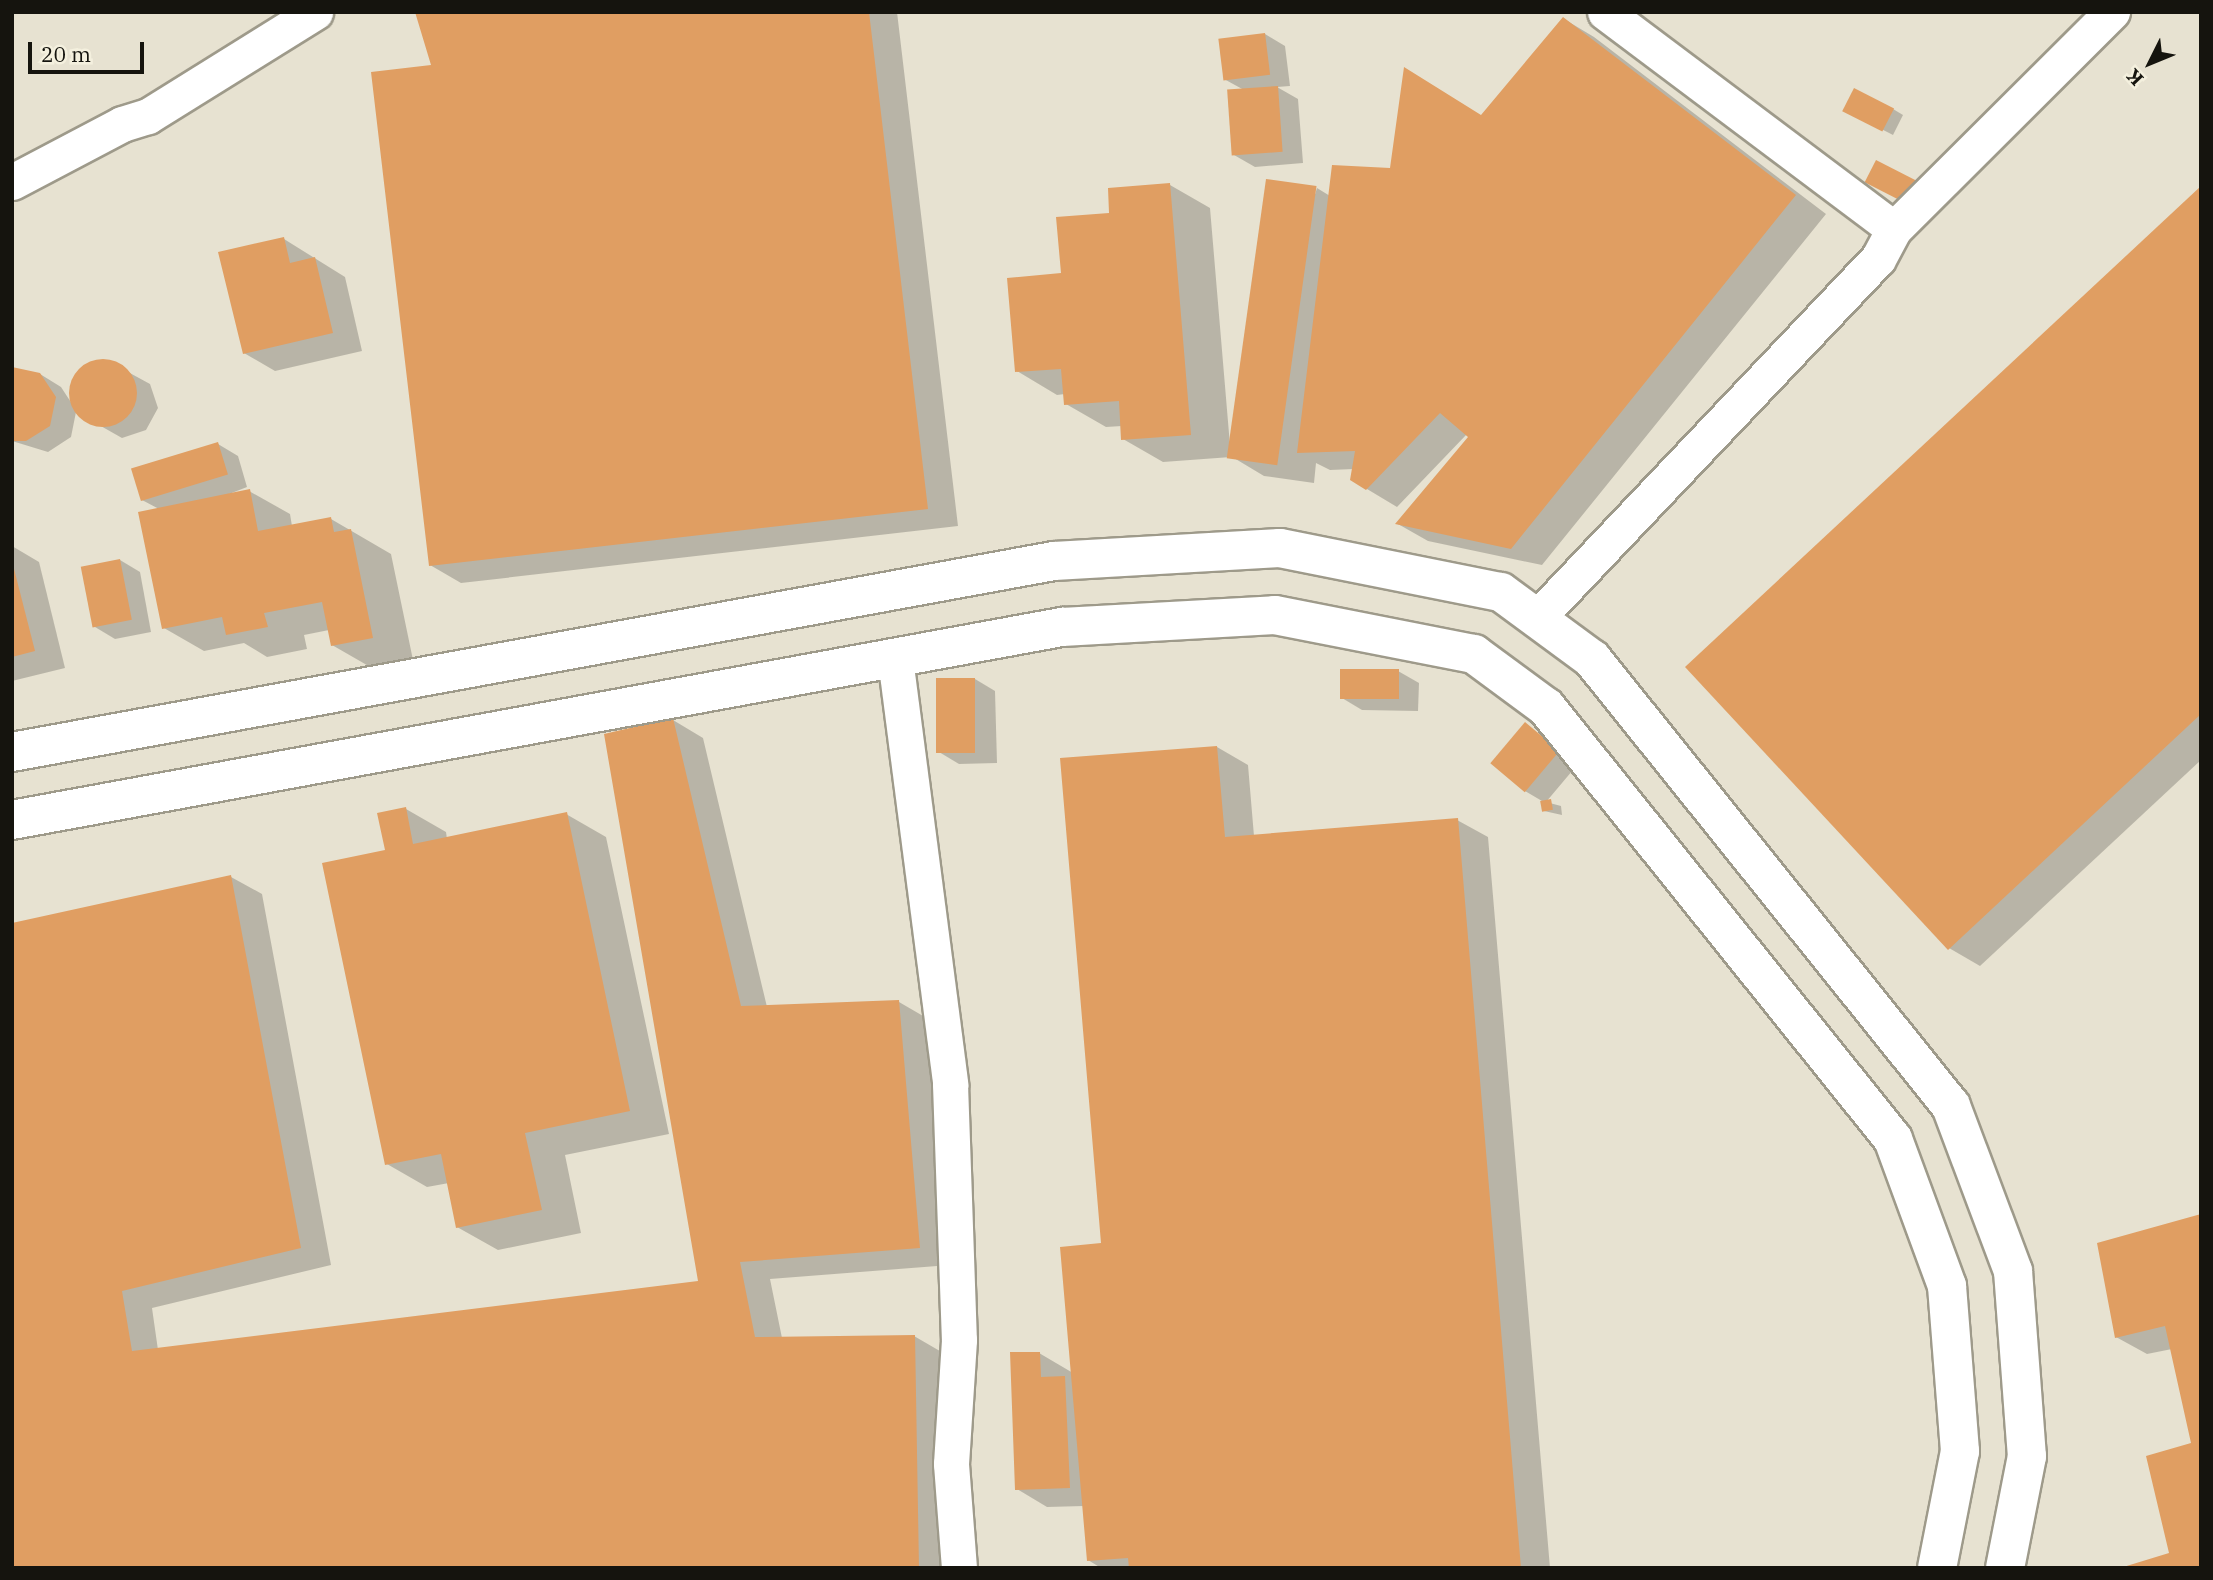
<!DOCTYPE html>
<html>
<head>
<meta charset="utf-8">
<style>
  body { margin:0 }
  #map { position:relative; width:2213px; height:1580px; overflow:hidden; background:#e7e2d1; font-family:"IBM Plex Serif",serif }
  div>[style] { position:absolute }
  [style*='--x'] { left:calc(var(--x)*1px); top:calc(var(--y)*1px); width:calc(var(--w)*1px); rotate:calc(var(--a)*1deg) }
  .shadow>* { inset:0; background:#0003 }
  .building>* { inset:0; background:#e09e62; transform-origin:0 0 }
  .round { border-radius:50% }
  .roads { filter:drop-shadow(2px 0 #9e9a8a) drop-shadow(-2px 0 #9e9a8a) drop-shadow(0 2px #9e9a8a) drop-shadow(0 -2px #9e9a8a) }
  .minor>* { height:35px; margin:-17.5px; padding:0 17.5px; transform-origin:17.5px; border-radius:17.5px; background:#fff }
  .tertiary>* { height:38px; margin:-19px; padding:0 19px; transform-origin:19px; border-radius:19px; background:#fff }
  span { translate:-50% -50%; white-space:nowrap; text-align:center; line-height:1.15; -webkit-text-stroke:7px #f4f0de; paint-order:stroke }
  .frame { position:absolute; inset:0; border:14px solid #15140e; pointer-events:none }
  .north { position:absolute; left:2115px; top:28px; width:70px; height:70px; -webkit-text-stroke:5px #f4f0de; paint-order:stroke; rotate:227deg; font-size:19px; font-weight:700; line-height:28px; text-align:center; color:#15140e }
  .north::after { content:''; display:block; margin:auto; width:24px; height:32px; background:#15140e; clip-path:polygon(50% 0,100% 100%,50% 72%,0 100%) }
  .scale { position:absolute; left:28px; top:42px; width:116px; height:32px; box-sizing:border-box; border:4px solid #15140e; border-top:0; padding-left:9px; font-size:21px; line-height:24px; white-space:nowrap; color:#15140e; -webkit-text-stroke:5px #f4f0de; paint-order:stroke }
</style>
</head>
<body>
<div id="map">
  <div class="shadow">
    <i style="clip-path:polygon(417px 12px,897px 12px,958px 526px,461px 583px,430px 565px,433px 66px)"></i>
    <i style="clip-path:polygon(1564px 19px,1594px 37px,1826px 214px,1542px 565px,1428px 541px,1398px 524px,1470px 437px,1467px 434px,1397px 507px,1367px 489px,1354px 469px,1330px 470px,1316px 463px,1314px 483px,1264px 476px,1234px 458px,1317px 188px,1330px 196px,1392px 169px,1482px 116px)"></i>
    <i style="clip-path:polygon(1265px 34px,1285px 46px,1290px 86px,1277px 87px,1298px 99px,1303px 163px,1255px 167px,1234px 155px,1244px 90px,1224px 79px)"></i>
    <i style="clip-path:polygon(1893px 109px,1903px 115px,1893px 135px,1854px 115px)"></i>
    <i style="clip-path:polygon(1170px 185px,1210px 208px,1231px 457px,1163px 462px,1123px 439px,1122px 426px,1106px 427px,1066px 404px,1065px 394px,1057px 395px,1017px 371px,1063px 275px,1111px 214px)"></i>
    <i style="clip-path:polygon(2201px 189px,2201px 760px,1980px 966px,1949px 948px)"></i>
    <i style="clip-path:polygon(284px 239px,345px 277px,362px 351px,275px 371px,244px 353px)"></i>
    <i style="clip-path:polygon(106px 360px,150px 384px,158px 408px,146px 430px,122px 438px,76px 412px,71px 437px,48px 452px,12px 441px,12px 369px,40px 374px,61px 387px,76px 410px,71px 389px,83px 367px)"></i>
    <i style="clip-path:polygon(218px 444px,238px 456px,247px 487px,224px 496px,249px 491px,290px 514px,292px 526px,331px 519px,391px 554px,413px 660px,372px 668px,332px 645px,329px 630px,304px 635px,307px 649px,267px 657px,244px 643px,204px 651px,164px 628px,159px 509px,142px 500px)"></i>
    <i style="clip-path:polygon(12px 546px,39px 562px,65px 668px,12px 681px)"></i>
    <i style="clip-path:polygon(120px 560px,140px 572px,151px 632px,115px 639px,95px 627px)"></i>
    <i style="clip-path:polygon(1398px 671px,1419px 683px,1418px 711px,1362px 710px,1342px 698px)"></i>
    <i style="clip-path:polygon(975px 679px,995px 691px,997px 763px,959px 764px,939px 752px)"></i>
    <i style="clip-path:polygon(673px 720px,703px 738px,767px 1007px,899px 1002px,930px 1020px,950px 1265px,770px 1279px,782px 1338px,914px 1336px,945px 1354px,949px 1568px,12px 1568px,231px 877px,262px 894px,331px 1265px,152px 1308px,158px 1350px,700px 1283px)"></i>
    <i style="clip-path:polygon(1525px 724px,1578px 764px,1546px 802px,1561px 806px,1562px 815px,1544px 811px,1542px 801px,1525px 791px)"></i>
    <i style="clip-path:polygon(1217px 747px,1248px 765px,1254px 836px,1457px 820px,1488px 837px,1550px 1568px,1101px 1568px,1088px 1560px,1084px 1506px,1047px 1507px,1017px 1489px,1039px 1353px,1073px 1373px)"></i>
    <i style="clip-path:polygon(406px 809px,446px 832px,447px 839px,566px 814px,606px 837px,669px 1134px,565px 1155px,581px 1233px,498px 1250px,457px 1227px,449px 1183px,427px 1187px,387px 1164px,387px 852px)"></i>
    <i style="clip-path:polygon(2201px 1216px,2201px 1568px,2171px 1555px,2193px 1445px,2172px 1349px,2147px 1354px,2116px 1337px)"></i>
  </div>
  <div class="building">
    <i style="clip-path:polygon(415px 12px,869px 12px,928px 509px,429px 566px,371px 72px,431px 65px)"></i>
    <i style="clip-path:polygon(1563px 17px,1796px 195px,1511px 549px,1395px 524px,1468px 437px,1440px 413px,1366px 490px,1350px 480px,1355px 451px,1297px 453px,1332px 165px,1390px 168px,1404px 67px,1481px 115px)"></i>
    <i style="left:1265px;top:33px;width:42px;height:47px;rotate:83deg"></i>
    <i style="left:1278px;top:86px;width:66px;height:51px;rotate:86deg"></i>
    <i style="left:1854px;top:88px;width:45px;height:26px;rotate:27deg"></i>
    <i style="left:1876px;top:160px;width:45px;height:25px;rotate:27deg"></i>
    <i style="left:1266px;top:179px;width:51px;height:282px;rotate:8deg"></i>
    <i style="clip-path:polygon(1170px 183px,1191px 435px,1121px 440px,1119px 401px,1064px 405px,1061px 369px,1015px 372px,1007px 278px,1061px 273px,1056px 217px,1109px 213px,1108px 188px)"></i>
    <i style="clip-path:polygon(2201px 186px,2201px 714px,1948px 950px,1685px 667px)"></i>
    <i style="clip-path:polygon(284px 237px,290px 263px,315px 257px,333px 333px,243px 354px,218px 252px)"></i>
    <i class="round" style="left:69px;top:359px;width:68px;height:68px"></i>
    <i style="clip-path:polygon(12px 367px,40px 373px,56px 397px,50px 426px,26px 441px,12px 441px)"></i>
    <i style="left:218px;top:442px;width:34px;height:91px;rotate:73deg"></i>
    <i style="clip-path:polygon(250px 489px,258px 531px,331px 517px,334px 532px,351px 529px,373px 638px,331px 646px,322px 602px,264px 613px,268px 627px,226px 635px,222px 617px,162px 629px,138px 512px)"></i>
    <i style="left:120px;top:559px;width:62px;height:40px;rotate:79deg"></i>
    <i style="clip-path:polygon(12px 561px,35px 651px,12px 657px)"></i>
    <i style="left:1340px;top:669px;width:59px;height:30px"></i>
    <i style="left:936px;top:678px;width:39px;height:75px"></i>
    <i style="clip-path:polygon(673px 718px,741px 1006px,899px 1000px,920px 1248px,740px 1262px,755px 1337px,915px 1335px,919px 1568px,12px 1568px,12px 923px,231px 875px,301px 1248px,122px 1291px,132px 1351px,698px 1281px,604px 734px)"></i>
    <i style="left:1525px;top:722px;width:45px;height:54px;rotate:40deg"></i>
    <i style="clip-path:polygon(1217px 746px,1225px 837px,1458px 818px,1521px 1568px,1129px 1568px,1128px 1558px,1087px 1561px,1060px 1247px,1101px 1243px,1060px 758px)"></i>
    <i style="left:1551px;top:799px;width:11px;height:11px;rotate:80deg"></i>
    <i style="clip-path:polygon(406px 807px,413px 844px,567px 812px,630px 1111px,525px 1133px,542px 1210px,456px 1228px,441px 1154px,385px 1165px,322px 863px,385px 850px,377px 813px)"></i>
    <i style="clip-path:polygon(2201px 1214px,2201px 1568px,2120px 1568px,2169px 1553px,2146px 1456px,2191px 1443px,2165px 1326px,2115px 1338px,2097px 1243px)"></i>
    <i style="clip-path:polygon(1010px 1352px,1040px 1352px,1041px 1377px,1065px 1376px,1070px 1488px,1015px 1490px)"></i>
  </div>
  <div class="roads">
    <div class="minor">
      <i style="--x:1605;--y:12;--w:361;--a:36.9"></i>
      <i style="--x:12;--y:182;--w:124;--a:-27.8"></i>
      <i style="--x:122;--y:124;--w:27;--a:-17"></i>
      <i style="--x:148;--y:116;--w:197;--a:-31.9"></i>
      <i style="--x:1537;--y:618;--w:495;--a:-46.5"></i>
      <i style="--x:1878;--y:259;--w:34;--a:-62"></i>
      <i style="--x:1894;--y:229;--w:308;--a:-44.9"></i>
      <i style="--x:895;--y:658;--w:430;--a:82.6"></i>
      <i style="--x:950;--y:1084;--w:256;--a:88"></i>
      <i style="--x:959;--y:1340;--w:124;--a:93.7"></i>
      <i style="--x:951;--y:1464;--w:104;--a:85.6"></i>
    </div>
    <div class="tertiary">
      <i style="--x:12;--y:752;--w:1059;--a:-10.39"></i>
      <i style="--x:1054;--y:561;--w:226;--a:-3.3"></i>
      <i style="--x:1280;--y:548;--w:225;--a:11.3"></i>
      <i style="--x:1501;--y:592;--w:113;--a:36.4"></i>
      <i style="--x:1592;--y:659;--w:573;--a:51.23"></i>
      <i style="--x:1951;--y:1106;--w:176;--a:69.4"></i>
      <i style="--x:2013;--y:1271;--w:186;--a:85.7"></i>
      <i style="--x:2027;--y:1456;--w:114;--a:101.1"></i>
      <i style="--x:12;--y:820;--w:1068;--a:-10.42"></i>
      <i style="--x:1062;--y:627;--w:213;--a:-3.2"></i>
      <i style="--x:1275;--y:615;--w:203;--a:11.1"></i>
      <i style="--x:1474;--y:654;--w:89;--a:36.4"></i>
      <i style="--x:1546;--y:707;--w:554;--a:51.23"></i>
      <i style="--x:1893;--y:1139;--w:157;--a:69.8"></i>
      <i style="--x:1947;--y:1286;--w:166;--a:85.5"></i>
      <i style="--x:1960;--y:1451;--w:119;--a:101.1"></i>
    </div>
  </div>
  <div class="frame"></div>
  <div class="north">K</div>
  <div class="scale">20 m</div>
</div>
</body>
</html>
